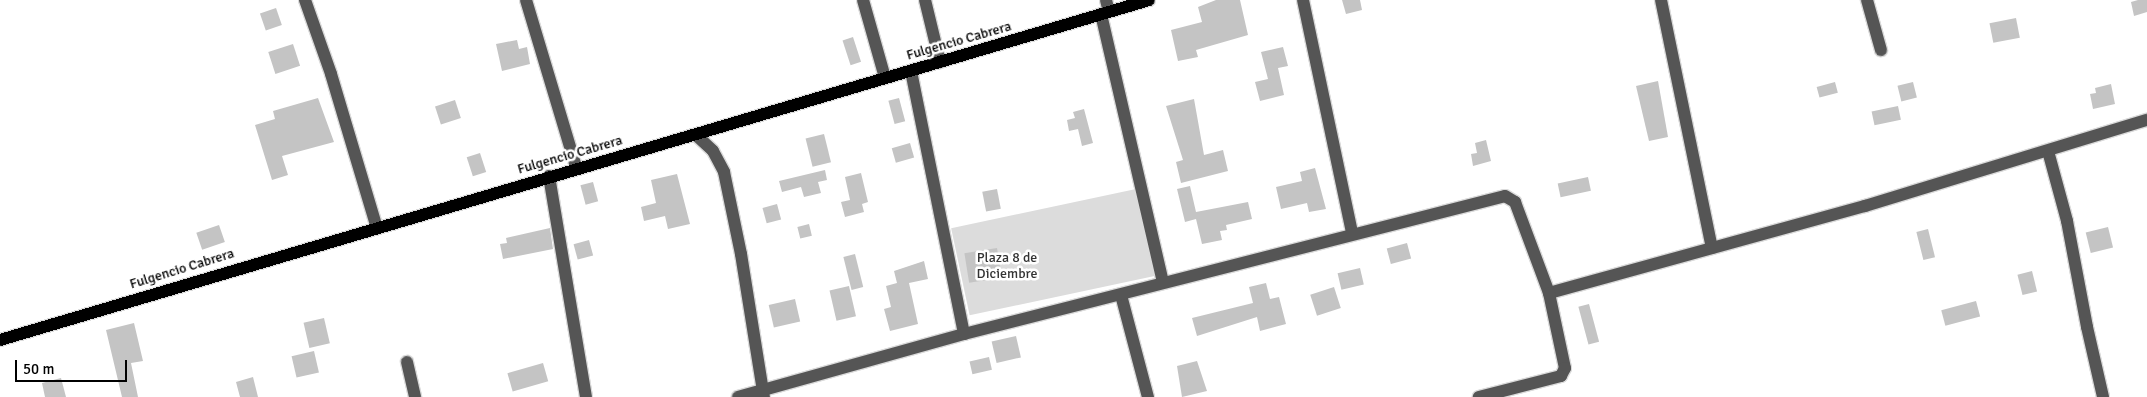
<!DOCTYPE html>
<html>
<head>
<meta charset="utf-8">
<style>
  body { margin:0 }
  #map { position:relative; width:2147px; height:397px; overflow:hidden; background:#fff; font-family:Signika,sans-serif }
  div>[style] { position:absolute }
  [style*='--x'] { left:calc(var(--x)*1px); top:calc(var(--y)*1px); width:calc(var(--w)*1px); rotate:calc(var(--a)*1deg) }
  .green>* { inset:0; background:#dcdcdc; transform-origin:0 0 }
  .building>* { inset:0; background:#c4c4c4; transform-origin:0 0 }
  .roads { filter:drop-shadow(1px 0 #dbdbdb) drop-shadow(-1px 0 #dbdbdb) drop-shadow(0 1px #dbdbdb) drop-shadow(0 -1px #dbdbdb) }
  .minor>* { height:12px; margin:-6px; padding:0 6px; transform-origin:6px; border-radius:6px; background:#555 }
  .major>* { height:12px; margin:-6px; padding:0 6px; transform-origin:6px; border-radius:6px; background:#000 }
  span { translate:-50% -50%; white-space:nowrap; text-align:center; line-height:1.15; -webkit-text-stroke:5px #fff; paint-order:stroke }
  .street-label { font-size:14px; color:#000 }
  .park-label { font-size:14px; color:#333 }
  .scale { position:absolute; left:15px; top:360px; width:112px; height:22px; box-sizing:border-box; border:2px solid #000; border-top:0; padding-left:6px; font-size:15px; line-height:18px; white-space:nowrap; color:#000; -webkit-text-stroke:4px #fff; paint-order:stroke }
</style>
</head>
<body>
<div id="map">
  <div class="green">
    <i style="left:1136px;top:189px;width:89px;height:189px;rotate:78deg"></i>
  </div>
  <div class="building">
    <i style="clip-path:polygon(1216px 0,1240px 0,1248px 35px,1196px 50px,1198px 57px,1178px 61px,1171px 30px,1202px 22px,1198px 7px)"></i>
    <i style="clip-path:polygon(1342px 0,1360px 0,1362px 10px,1346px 14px)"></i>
    <i style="clip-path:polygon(2138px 0,2147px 0,2147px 12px,2134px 16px,2131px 2px)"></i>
    <i style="left:276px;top:8px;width:18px;height:17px;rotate:71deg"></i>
    <i style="left:2016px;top:18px;width:20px;height:27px;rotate:79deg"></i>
    <i style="left:853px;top:37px;width:26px;height:11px;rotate:72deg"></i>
    <i style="clip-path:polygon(517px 40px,519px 49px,527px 47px,530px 64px,502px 71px,496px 44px)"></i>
    <i style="left:293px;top:44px;width:23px;height:26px;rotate:72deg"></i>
    <i style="clip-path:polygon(1283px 47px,1288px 66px,1278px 68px,1284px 95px,1260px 101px,1255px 82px,1268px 79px,1261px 52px)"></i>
    <i style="clip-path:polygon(1658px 81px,1668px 137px,1649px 141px,1636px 86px)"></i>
    <i style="left:1835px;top:82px;width:11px;height:19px;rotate:75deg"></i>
    <i style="left:1913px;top:82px;width:16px;height:16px;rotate:76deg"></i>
    <i style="clip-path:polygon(2111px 84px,2115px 104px,2093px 109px,2090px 94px,2096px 93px,2095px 88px)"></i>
    <i style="clip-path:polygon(318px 98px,334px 142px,282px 156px,288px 175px,272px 180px,255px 125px,275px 119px,273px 111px)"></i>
    <i style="left:899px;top:98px;width:24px;height:11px;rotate:75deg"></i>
    <i style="clip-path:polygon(1194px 99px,1204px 155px,1223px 150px,1228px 171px,1181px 183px,1176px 162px,1183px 160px,1166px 106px)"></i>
    <i style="left:455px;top:100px;width:19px;height:21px;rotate:72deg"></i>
    <i style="left:1898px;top:106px;width:14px;height:27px;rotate:78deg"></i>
    <i style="clip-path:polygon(1084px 109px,1093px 143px,1082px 146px,1078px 129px,1069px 131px,1067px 120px,1075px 118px,1073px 112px)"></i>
    <i style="left:824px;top:134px;width:29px;height:19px;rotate:76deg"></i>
    <i style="clip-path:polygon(1486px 140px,1491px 161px,1473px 166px,1471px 154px,1477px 153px,1475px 143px)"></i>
    <i style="left:910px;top:143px;width:15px;height:19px;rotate:74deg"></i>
    <i style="left:480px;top:153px;width:20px;height:14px;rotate:72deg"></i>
    <i style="clip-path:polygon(1315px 168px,1326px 209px,1309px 212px,1307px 203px,1281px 209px,1276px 187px,1302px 181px,1300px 172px)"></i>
    <i style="clip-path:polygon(825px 170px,827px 180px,818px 182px,821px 193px,804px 197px,801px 187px,782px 192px,779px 181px)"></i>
    <i style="clip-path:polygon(861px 173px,868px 202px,862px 204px,864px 212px,845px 217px,841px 202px,850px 200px,845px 177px)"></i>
    <i style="clip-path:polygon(677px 174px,690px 224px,668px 229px,665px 216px,644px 221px,641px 207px,656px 203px,651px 180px)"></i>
    <i style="left:1588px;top:177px;width:14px;height:31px;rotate:78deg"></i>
    <i style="left:593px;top:182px;width:20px;height:13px;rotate:75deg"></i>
    <i style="clip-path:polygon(1190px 186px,1196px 212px,1248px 202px,1252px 219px,1226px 225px,1227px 230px,1220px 231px,1222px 240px,1202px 244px,1196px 219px,1185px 222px,1177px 189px)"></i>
    <i style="left:997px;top:189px;width:20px;height:15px;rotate:79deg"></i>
    <i style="left:777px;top:204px;width:16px;height:15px;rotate:75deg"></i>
    <i style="left:809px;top:224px;width:12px;height:12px;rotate:76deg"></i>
    <i style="left:219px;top:225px;width:18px;height:24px;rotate:71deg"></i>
    <i style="left:2108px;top:227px;width:21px;height:23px;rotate:76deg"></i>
    <i style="clip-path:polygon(550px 228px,553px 249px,503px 259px,500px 244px,507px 243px,506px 238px)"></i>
    <i style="left:1928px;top:229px;width:29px;height:12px;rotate:76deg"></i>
    <i style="left:589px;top:240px;width:16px;height:16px;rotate:75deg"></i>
    <i style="left:1407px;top:243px;width:16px;height:21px;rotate:75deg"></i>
    <i style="left:997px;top:248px;width:30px;height:33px;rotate:81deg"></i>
    <i style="left:855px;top:254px;width:34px;height:12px;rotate:76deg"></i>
    <i style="clip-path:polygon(924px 261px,928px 279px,909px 283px,918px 324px,890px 331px,884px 309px,891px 307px,886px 286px,897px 283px,894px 271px)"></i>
    <i style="left:1360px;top:268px;width:17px;height:23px;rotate:77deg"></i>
    <i style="left:2032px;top:271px;width:21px;height:15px;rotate:76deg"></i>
    <i style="clip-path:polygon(1266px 283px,1270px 299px,1279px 297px,1286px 324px,1260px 331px,1257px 317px,1197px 336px,1192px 318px,1253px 303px,1249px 287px)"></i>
    <i style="left:849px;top:286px;width:31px;height:20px;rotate:77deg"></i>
    <i style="left:1334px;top:287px;width:22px;height:25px;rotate:72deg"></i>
    <i style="left:795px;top:299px;width:23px;height:27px;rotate:77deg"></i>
    <i style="left:1976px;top:301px;width:16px;height:36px;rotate:75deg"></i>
    <i style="left:1589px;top:304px;width:39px;height:11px;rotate:75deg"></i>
    <i style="left:324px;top:318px;width:26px;height:21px;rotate:77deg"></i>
    <i style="clip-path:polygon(134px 323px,143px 361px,131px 363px,138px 397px,122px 397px,106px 330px)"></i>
    <i style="left:1016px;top:336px;width:22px;height:25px;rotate:77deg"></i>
    <i style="left:314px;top:351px;width:22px;height:23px;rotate:77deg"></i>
    <i style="left:989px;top:357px;width:13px;height:20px;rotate:77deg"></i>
    <i style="clip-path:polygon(1197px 361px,1207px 391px,1182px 397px,1177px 366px)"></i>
    <i style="left:543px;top:363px;width:19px;height:37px;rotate:74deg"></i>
    <i style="clip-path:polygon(253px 377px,258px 397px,240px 397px,236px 382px)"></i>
    <i style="clip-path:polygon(61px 378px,66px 397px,45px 397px,42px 383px)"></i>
  </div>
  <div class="roads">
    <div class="minor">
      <i style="--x:305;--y:0;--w:78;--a:70.6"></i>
      <i style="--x:331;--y:74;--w:161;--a:73.4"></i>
      <i style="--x:526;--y:0;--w:174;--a:73.3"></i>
      <i style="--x:863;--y:0;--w:81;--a:74.2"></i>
      <i style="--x:925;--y:0;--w:64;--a:76.4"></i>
      <i style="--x:1106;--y:0;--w:12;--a:76"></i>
      <i style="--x:1303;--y:0;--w:238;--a:78.1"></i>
      <i style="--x:1661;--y:0;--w:253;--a:78.4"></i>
      <i style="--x:1867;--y:0;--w:52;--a:74.4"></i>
      <i style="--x:1101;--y:14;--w:275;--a:77"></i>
      <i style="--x:911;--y:71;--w:268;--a:78.6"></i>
      <i style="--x:696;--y:135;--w:23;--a:43"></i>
      <i style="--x:713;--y:151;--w:24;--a:62"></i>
      <i style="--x:724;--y:172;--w:84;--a:78.3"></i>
      <i style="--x:741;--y:254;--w:145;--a:80.9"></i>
      <i style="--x:2048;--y:151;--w:73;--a:74.8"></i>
      <i style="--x:2067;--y:221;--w:108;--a:79.3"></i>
      <i style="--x:2087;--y:327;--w:72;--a:77.1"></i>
      <i style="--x:549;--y:176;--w:224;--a:80.5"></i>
      <i style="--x:1549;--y:293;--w:328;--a:-15.4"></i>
      <i style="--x:1865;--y:206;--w:295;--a:-17"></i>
      <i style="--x:1121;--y:295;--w:106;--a:75.2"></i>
      <i style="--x:407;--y:362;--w:36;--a:77"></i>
      <i style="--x:738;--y:397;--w:235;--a:-15.6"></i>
      <i style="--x:964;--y:334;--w:558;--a:-14.31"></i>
      <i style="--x:1505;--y:196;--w:12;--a:31"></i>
      <i style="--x:1515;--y:202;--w:97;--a:69.5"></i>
      <i style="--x:1549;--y:293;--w:77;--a:78"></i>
      <i style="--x:1565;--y:368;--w:9;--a:117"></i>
      <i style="--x:1561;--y:376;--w:85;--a:165.6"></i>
    </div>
    <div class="major">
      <i style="--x:0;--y:340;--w:1198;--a:-16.48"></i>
    </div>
  </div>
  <div class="street-label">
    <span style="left:959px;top:41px;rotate:-16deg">Fulgencio Cabrera</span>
    <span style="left:570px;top:155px;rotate:-16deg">Fulgencio Cabrera</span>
    <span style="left:182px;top:269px;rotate:-17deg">Fulgencio Cabrera</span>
  </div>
  <div class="park-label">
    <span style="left:1007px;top:266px">Plaza 8 de<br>Diciembre</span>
  </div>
  <div class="scale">50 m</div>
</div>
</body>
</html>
